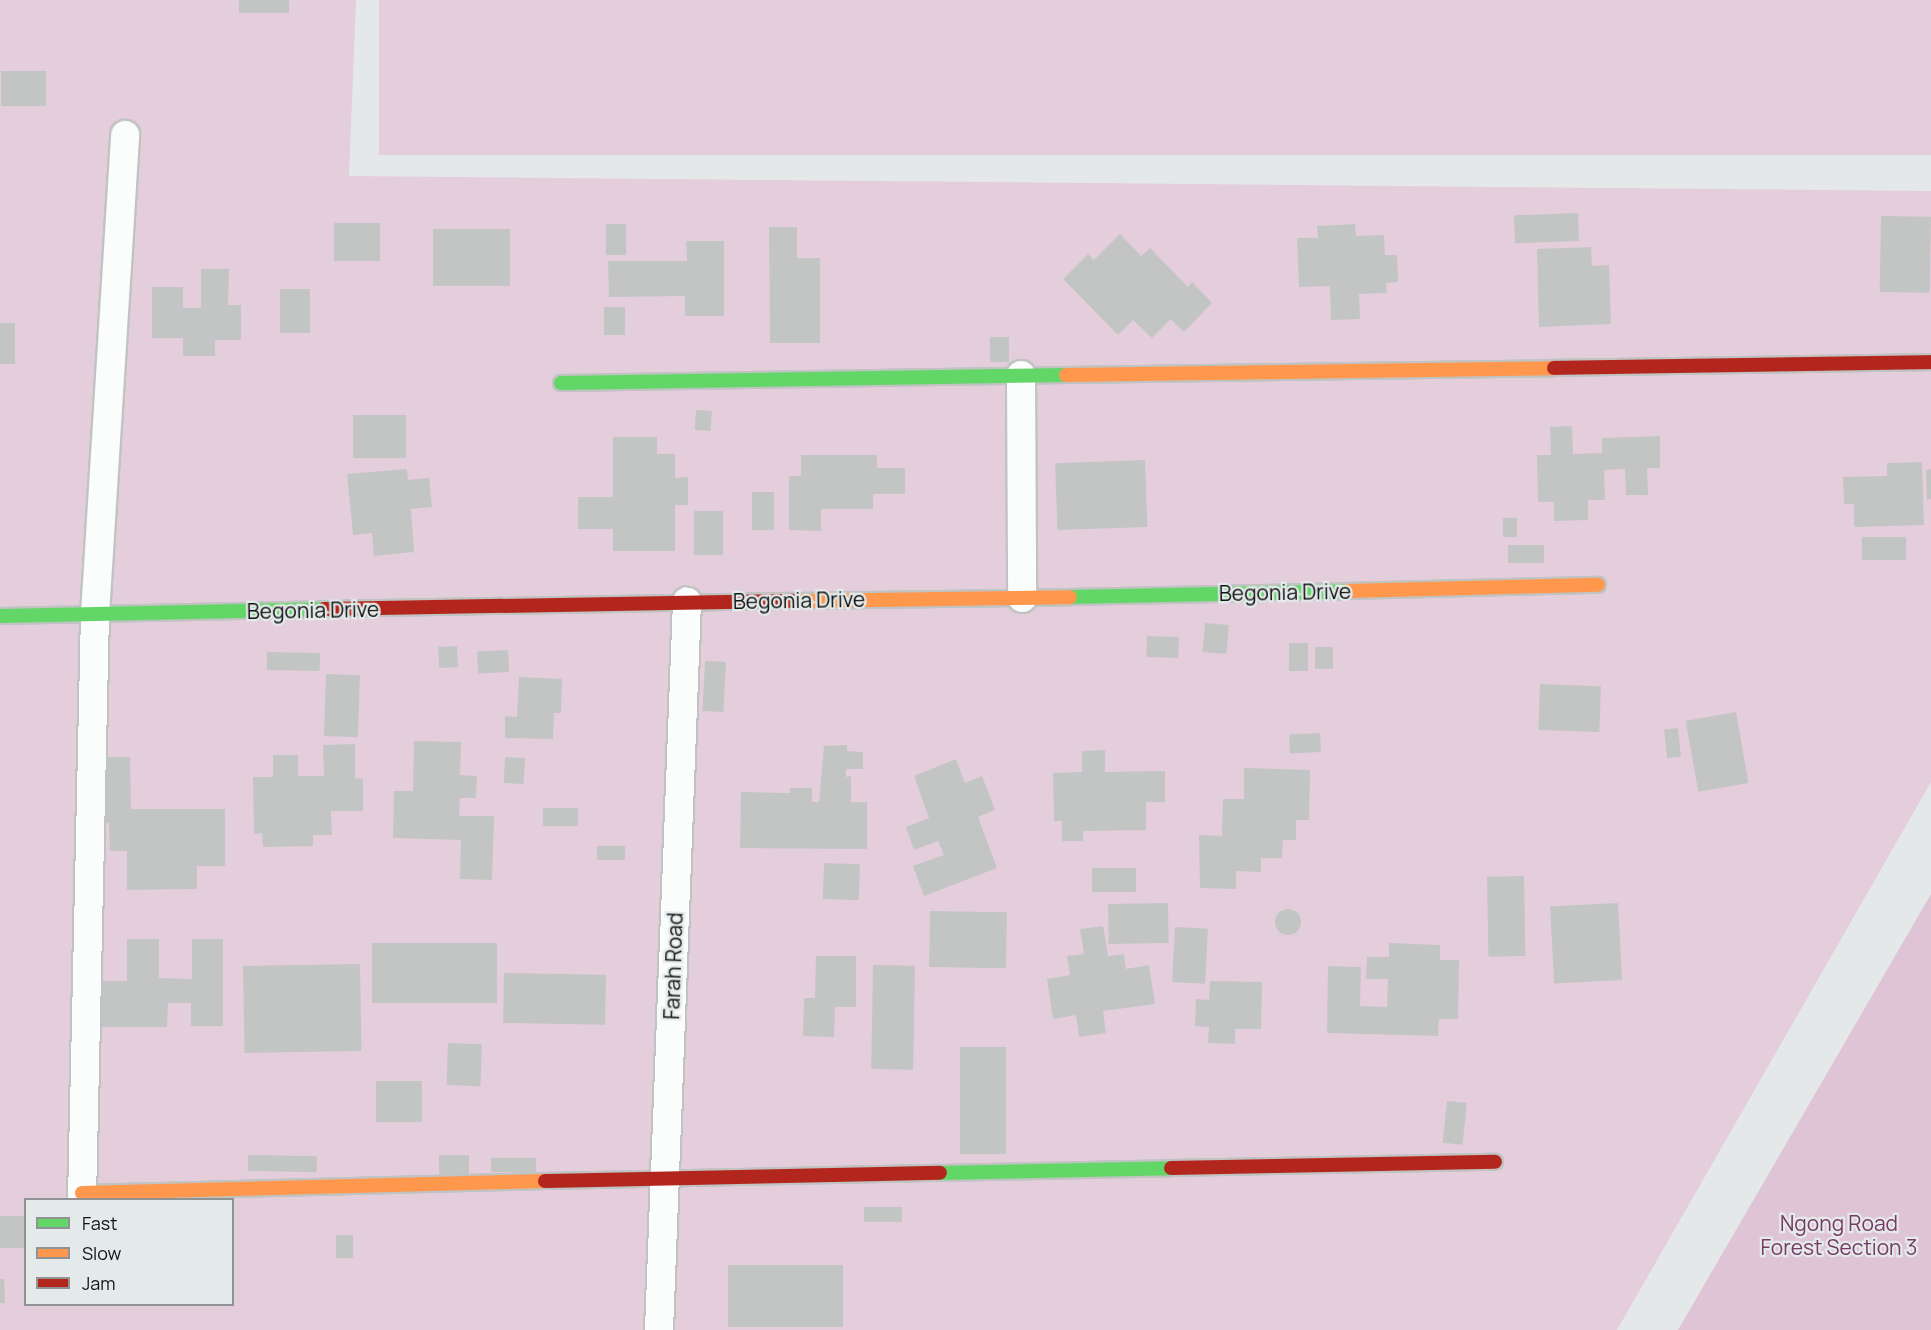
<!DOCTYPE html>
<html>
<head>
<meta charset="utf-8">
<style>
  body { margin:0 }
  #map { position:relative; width:1931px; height:1330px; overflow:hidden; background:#e5e8e8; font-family:Manrope,sans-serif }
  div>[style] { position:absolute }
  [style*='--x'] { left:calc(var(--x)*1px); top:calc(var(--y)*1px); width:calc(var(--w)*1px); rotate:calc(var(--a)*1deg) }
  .green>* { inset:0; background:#e4cedc; transform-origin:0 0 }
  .forest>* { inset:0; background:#dfc4d6 }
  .building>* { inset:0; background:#c3c5c5; transform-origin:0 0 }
  .round { border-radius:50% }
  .roads { filter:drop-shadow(2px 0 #c1c3c3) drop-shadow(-2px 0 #c1c3c3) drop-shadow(0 2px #c1c3c3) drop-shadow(0 -2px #c1c3c3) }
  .street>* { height:28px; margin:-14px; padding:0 14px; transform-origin:14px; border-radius:14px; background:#fbfcfc }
  .fast>* { height:14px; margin:-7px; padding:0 7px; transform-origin:7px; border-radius:7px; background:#63d668 }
  .slow>* { height:14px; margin:-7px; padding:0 7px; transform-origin:7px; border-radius:7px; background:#ff974d }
  .jam>* { height:14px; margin:-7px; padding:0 7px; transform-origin:7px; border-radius:7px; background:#b3261e }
  span { translate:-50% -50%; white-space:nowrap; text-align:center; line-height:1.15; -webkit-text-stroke:4.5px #e4e9e9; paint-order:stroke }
  .street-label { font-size:21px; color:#111313 }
  .park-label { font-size:21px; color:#783a65 }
  .legend { position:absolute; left:24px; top:1198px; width:210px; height:108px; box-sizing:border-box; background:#e4e9e9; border:2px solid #909393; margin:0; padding:8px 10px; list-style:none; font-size:18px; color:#111313 }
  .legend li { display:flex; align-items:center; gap:12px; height:30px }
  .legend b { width:30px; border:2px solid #909393 }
</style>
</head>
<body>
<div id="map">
  <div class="green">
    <i style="clip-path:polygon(evenodd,0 0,356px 0,349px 176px,1931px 191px,1931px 782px,1617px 1330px,0 1330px,0 0,26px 1200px,232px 1200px,232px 1304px,26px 1304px,26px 1200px)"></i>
    <i style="left:379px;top:0;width:1552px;height:155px"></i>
  </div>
  <div class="forest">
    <i style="clip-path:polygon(1931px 894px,1931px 1330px,1678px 1330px)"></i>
  </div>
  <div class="building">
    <i style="left:239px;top:0;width:50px;height:13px"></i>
    <i style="left:1px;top:71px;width:45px;height:35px"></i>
    <i style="left:1578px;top:213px;width:28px;height:64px;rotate:88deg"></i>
    <i style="left:1881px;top:216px;width:50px;height:76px;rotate:1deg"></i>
    <i style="left:334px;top:223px;width:46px;height:38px"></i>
    <i style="left:606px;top:224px;width:20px;height:31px"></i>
    <i style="clip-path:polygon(1355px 224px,1356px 236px,1384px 235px,1385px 255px,1397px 255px,1398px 282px,1386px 283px,1387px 293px,1359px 294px,1360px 319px,1331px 320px,1330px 286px,1299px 287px,1297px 238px,1318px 238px,1317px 226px)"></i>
    <i style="clip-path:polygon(769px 227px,797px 227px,797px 258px,820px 258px,820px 343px,770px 343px)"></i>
    <i style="left:433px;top:229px;width:77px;height:57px"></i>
    <i style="clip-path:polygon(1120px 234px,1141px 256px,1150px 248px,1188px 287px,1192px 282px,1212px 303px,1184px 332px,1171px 319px,1152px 338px,1133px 320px,1118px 335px,1063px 279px,1088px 254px,1094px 260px)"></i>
    <i style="clip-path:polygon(686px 241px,724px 241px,724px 316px,685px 316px,685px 296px,609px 297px,608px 261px,687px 261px)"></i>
    <i style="clip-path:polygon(1591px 247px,1592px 266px,1609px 265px,1611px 324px,1539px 327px,1537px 249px)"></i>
    <i style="clip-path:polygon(201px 269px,229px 269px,228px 305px,241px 305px,241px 340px,215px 340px,215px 356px,183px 356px,183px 338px,152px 338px,152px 287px,183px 287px,183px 308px,201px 308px)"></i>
    <i style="left:280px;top:289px;width:30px;height:44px"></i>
    <i style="left:604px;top:307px;width:21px;height:28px"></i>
    <i style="left:0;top:323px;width:15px;height:41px"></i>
    <i style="left:1009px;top:337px;width:25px;height:19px;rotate:90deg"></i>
    <i style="left:696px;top:410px;width:16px;height:20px;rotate:4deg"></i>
    <i style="left:353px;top:415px;width:53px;height:43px"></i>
    <i style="clip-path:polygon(1572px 426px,1573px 454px,1602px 453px,1602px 438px,1660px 436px,1660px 468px,1647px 468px,1648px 495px,1626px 495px,1625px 469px,1604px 470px,1605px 500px,1588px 500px,1588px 520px,1554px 521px,1554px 502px,1538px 502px,1537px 455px,1551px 455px,1550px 427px)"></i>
    <i style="clip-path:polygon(613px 437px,657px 437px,657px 454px,675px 454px,675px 478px,688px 477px,688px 505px,675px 505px,675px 551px,613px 551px,613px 529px,578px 529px,578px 497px,613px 497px)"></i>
    <i style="clip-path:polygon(801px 455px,877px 455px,877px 468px,905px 468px,905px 494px,873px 494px,873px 509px,821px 509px,821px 531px,789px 530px,789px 476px,801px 476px)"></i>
    <i style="left:1145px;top:460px;width:67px;height:90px;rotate:88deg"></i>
    <i style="clip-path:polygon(1922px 462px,1924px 525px,1854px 527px,1854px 504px,1844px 504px,1843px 477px,1887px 476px,1887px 463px)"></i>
    <i style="clip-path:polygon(407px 469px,408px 480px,429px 478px,432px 507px,411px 509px,414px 552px,374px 556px,372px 533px,353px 535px,347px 474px)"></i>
    <i style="clip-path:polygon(1931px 469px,1931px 499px,1927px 500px,1926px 470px)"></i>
    <i style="left:752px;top:492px;width:22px;height:38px"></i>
    <i style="left:694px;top:511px;width:29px;height:44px"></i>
    <i style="left:1503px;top:518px;width:14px;height:19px"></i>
    <i style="left:1862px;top:537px;width:44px;height:23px"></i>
    <i style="left:1508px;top:545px;width:36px;height:18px"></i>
    <i style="left:1205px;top:623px;width:24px;height:29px;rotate:5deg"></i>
    <i style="left:1147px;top:636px;width:32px;height:21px;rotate:2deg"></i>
    <i style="left:1289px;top:643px;width:19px;height:28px"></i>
    <i style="left:457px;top:646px;width:21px;height:19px;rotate:87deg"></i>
    <i style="left:1315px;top:647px;width:18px;height:22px"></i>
    <i style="left:508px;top:650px;width:22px;height:31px;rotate:87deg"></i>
    <i style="left:267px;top:652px;width:53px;height:18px;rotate:1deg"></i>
    <i style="left:705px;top:661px;width:21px;height:50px;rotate:3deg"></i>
    <i style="left:326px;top:674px;width:34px;height:62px;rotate:2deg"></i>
    <i style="clip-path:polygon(519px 677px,562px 679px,561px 713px,554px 713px,553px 739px,505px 738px,505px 716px,517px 717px)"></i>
    <i style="left:1540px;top:684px;width:61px;height:46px;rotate:2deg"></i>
    <i style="left:1736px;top:712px;width:72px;height:51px;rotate:80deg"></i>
    <i style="left:1678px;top:728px;width:29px;height:14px;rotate:84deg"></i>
    <i style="left:1320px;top:733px;width:19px;height:31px;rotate:87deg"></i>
    <i style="clip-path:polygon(414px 741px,461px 742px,460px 775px,477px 776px,476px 798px,460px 798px,459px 816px,494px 816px,492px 880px,460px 879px,461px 840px,393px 838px,394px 791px,413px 791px)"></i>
    <i style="clip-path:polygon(355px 744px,355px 778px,363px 779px,363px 811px,331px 811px,332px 835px,313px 835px,313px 846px,263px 847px,262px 833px,254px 834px,253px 777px,273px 777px,273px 755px,298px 755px,298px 776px,324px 776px,323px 745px)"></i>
    <i style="clip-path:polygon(847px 745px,847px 751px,863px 752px,863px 769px,846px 769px,846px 777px,851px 776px,851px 802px,867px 802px,867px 849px,740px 848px,741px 792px,790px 793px,790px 788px,812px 788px,812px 802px,819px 802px,824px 746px)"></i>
    <i style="clip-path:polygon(1105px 750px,1105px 772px,1165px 771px,1165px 802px,1146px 802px,1146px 830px,1083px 831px,1083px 841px,1062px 841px,1062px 821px,1054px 821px,1053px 773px,1082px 772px,1082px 751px)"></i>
    <i style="clip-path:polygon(100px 757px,130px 757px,131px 809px,225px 809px,225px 866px,197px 866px,197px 889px,127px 890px,127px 851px,110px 851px,109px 823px,101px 823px)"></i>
    <i style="left:505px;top:757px;width:20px;height:26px;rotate:3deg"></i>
    <i style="clip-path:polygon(956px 759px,965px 783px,982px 776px,995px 810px,978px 817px,997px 868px,924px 896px,913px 866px,944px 855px,938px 841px,914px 850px,906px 827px,929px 818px,914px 776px)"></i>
    <i style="clip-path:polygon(1244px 768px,1310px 770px,1309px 820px,1296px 820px,1296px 840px,1283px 840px,1282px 858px,1261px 858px,1261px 872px,1236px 871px,1236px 889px,1200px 888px,1199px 835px,1222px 836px,1223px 799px,1244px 799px)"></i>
    <i style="left:543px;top:808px;width:35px;height:18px"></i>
    <i style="left:597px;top:846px;width:28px;height:14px"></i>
    <i style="left:824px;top:863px;width:36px;height:36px;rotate:2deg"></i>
    <i style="left:1136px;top:868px;width:24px;height:44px;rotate:90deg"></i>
    <i style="left:1524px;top:876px;width:80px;height:37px;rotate:89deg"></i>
    <i style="left:1168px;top:903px;width:40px;height:60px;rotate:89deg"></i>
    <i style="left:1618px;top:903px;width:77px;height:68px;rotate:87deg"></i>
    <i class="round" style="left:1275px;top:909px;width:26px;height:26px"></i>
    <i style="left:930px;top:911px;width:77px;height:56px;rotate:1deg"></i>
    <i style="clip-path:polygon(1103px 926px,1108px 956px,1124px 954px,1126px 969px,1149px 965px,1155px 1004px,1103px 1011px,1106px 1033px,1079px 1037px,1076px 1015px,1053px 1019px,1047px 979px,1070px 975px,1067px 956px,1084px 954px,1080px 929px)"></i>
    <i style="left:1175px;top:927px;width:33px;height:55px;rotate:3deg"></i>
    <i style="clip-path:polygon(127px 939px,159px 939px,159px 978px,192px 979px,192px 939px,223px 939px,223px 1026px,191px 1026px,191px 1003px,168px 1003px,167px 1027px,97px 1027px,97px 981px,127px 981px)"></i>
    <i style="left:372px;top:943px;width:125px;height:60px"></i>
    <i style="clip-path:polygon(1389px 943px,1440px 945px,1440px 960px,1459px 960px,1458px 1019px,1439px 1019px,1438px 1036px,1327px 1033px,1328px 966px,1361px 967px,1360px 1006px,1387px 1007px,1388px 979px,1366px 979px,1367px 957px,1389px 957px)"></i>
    <i style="clip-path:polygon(816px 956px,856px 956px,856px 1007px,835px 1007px,834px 1037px,803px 1036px,804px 998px,815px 998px)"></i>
    <i style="left:360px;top:964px;width:87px;height:117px;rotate:89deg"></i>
    <i style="left:873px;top:965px;width:42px;height:104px;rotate:1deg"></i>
    <i style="left:504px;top:973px;width:102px;height:50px;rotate:1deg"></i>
    <i style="clip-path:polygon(1210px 981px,1262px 982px,1261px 1029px,1235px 1029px,1235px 1044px,1208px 1043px,1209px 1027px,1195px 1026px,1196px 999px,1209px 1000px)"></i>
    <i style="left:448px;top:1043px;width:34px;height:42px;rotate:2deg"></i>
    <i style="left:960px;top:1047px;width:46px;height:107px"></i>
    <i style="left:376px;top:1081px;width:46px;height:41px"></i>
    <i style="left:1447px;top:1101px;width:20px;height:42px;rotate:6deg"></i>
    <i style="left:248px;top:1155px;width:69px;height:16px;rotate:1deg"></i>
    <i style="left:439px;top:1155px;width:30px;height:19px"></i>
    <i style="left:491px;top:1158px;width:45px;height:14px"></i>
    <i style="left:864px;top:1207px;width:38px;height:15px"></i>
    <i style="left:0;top:1216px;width:26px;height:32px"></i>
    <i style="left:336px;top:1235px;width:17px;height:23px"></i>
    <i style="left:728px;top:1265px;width:115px;height:62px"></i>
    <i style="clip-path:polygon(0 1279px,4px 1279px,5px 1303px,0 1303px)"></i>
  </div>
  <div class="roads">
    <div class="street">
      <i style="--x:1021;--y:375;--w:223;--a:89.7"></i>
      <i style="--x:82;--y:1200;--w:585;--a:-88.73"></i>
      <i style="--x:95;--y:615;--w:481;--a:-86.4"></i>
      <i style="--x:659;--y:1330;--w:729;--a:-87.8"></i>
    </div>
    <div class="fast">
      <i style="--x:561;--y:383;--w:505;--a:-0.91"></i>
      <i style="--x:1070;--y:597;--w:277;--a:-1.2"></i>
      <i style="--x:0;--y:616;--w:324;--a:-1.2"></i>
      <i style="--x:940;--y:1173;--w:231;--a:-1.2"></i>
    </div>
    <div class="slow">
      <i style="--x:1066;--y:375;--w:488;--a:-0.8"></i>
      <i style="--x:1347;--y:591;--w:251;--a:-1.4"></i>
      <i style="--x:797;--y:601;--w:273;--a:-0.8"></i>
      <i style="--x:82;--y:1193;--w:463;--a:-1.5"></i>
    </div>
    <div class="jam">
      <i style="--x:1554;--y:368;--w:377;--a:-0.9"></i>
      <i style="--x:324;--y:609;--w:473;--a:-1"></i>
      <i style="--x:1171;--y:1168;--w:324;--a:-1.1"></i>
      <i style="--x:545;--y:1181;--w:395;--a:-1.2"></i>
    </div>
  </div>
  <div class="street-label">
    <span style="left:1285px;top:592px;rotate:-1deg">Begonia Drive</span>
    <span style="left:799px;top:600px;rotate:-1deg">Begonia Drive</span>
    <span style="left:313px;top:610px;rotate:-1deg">Begonia Drive</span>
    <span style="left:673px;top:966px;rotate:-88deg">Farah Road</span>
  </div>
  <div class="park-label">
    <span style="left:1839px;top:1235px">Ngong Road<br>Forest Section 3</span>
  </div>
  <ul class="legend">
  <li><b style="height:8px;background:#63d668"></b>Fast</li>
  <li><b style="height:8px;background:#ff974d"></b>Slow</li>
  <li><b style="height:8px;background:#b3261e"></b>Jam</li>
  </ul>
</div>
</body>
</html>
